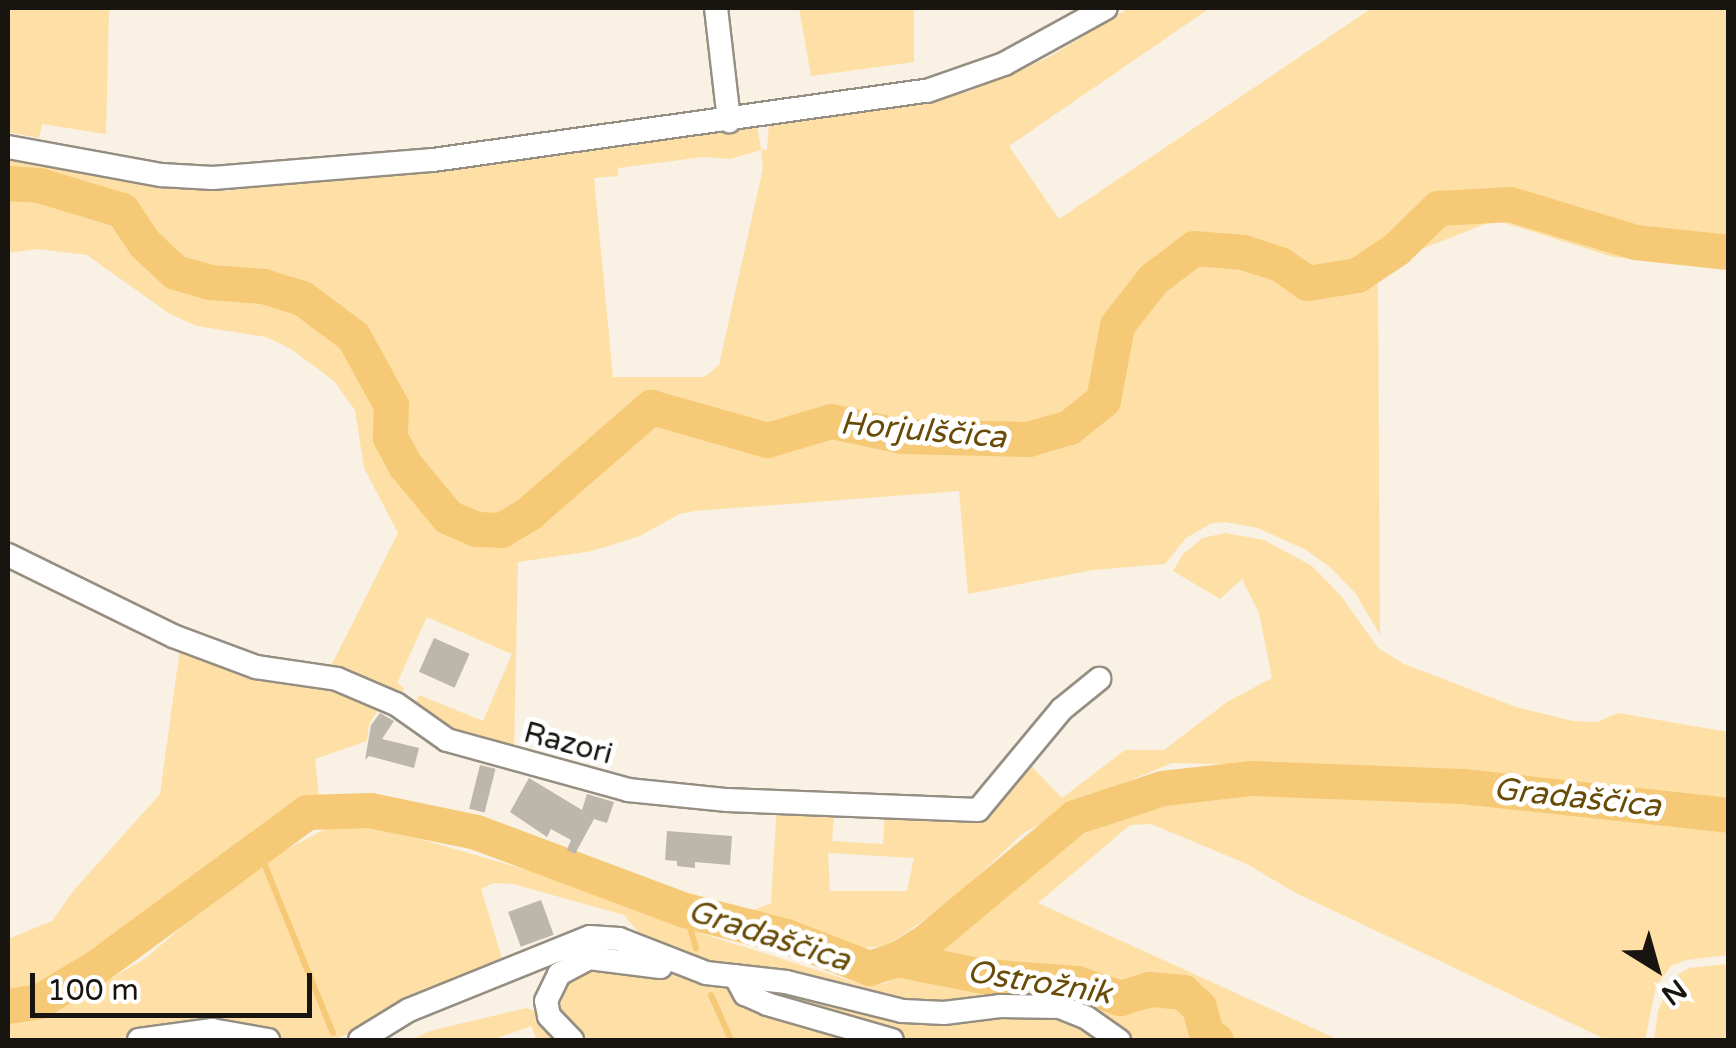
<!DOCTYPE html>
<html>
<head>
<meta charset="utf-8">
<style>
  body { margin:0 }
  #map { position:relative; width:1736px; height:1048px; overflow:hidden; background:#f9f1e4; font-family:"Varela Round",sans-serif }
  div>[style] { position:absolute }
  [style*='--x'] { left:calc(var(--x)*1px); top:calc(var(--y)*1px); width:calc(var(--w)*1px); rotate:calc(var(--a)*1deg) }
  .green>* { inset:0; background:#fedfa5 }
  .stream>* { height:6px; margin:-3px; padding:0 3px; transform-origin:3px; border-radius:3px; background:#f5c976 }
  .river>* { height:35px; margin:-17.5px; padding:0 17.5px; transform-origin:17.5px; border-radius:17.5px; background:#f5c976 }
  .building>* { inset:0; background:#bdb6aa; transform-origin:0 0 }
  .roads { filter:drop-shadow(2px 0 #958e82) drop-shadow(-2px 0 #958e82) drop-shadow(0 2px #958e82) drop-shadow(0 -2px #958e82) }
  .minor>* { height:22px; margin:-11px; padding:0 11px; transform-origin:11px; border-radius:11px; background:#fff }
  span { translate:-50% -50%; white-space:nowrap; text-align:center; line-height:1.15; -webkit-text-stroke:10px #fff; paint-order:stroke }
  .street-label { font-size:30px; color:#181511 }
  .water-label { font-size:32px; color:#684b06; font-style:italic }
  .frame { position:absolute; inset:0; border:10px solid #181511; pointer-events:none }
  .north { position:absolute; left:1606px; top:918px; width:100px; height:100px; -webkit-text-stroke:8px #fff; paint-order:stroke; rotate:143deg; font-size:28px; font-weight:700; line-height:40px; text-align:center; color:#181511 }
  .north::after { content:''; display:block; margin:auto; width:35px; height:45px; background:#181511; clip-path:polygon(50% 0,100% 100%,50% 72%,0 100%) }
  .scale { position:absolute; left:30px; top:973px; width:282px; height:45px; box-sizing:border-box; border:5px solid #181511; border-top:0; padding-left:12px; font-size:30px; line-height:35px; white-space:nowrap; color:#181511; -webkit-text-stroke:8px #fff; paint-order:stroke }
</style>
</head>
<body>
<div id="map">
  <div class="green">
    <i style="clip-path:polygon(8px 8px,109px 8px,106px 134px,42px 124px,39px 138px,8px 132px)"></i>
    <i style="clip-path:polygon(799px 8px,914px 8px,914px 62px,811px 76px)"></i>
    <i style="clip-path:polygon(evenodd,1129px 8px,1210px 8px,1009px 146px,1059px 219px,1372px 8px,1728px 8px,1728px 268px,1613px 257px,1495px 220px,1407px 255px,1378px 277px,1380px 635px,1356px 594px,1331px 568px,1306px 550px,1258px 528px,1225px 522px,1212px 523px,1186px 538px,1165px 564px,1093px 570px,968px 594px,959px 491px,695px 511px,679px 514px,640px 536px,592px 551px,518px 562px,514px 753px,442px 728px,415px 706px,419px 695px,483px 721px,512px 654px,427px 617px,397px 683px,404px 688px,401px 693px,329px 670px,398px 533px,364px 468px,355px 410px,334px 381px,291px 349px,266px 337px,197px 326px,170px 314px,87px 255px,38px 249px,8px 253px,8px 154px,225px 191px,757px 124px,761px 149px,767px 150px,769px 123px,968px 92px,1051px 56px,1129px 8px,761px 150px,763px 168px,719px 365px,704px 377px,613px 377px,594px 178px,618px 176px,618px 168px,703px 157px,730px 159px,761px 150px)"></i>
    <i style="clip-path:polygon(evenodd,1225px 533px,1264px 540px,1312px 566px,1341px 596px,1378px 648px,1404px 664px,1516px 707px,1573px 721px,1597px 722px,1618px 713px,1728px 732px,1728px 799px,1278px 765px,1172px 763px,1083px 800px,1022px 834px,949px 903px,886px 946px,862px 948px,754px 910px,771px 903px,777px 804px,835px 805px,832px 841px,883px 844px,885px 811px,994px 808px,1031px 766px,1062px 798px,1125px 750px,1164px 750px,1227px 702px,1272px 678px,1259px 613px,1242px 579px,1220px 599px,1173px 571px,1183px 554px,1203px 538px,1225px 533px,828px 853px,914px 858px,907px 891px,830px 891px,828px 853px)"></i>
    <i style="clip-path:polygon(181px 641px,381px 705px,369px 724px,367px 741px,315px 759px,319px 797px,302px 798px,87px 959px,38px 988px,8px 994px,8px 939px,52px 921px,74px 890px,160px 794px)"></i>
    <i style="clip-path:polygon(1272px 791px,1371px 797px,1465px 794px,1728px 828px,1728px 955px,1686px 960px,1671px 966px,1656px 986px,1645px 1040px,1607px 1040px,1294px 892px,1247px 864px,1151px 824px,1130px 825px,1038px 903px,1339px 1040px,1130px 1040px,1108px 1018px,1062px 999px,901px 1005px,722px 968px,645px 940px,624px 915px,513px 884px,493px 883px,481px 889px,502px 958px,335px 1040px,283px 1039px,209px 1023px,112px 1039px,8px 1040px,8px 1019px,45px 1015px,82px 996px,146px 958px,246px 871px,323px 830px,365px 823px,534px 872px,716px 938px,867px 986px,886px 983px,915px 967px,1016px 878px,1102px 822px,1162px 800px)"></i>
    <i style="clip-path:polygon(1728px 964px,1728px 1040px,1654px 1040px,1658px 1011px,1671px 979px,1689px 968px)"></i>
    <i style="clip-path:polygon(578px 968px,652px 971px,713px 981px,875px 1040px,578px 1040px,564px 1027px,553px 997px)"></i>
    <i style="clip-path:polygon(762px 987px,1059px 1015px,1108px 1040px,913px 1040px,754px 993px)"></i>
    <i style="clip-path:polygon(526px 1008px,540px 1013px,568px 1040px,537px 1040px,531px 1026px,492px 1040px,411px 1040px,430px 1031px)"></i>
  </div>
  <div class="stream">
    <i style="--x:257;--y:846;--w:202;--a:67.9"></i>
    <i style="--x:685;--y:910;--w:40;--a:74"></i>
    <i style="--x:711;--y:995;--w:49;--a:66"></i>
  </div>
  <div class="river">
    <i style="--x:8;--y:183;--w:31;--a:4"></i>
    <i style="--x:39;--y:185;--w:87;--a:16.8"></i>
    <i style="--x:122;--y:210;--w:40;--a:56"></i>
    <i style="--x:144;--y:243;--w:42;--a:43.1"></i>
    <i style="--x:175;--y:272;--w:35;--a:16"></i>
    <i style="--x:209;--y:282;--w:54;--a:4.2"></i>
    <i style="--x:263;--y:286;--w:41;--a:17.1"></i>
    <i style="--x:302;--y:298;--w:64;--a:36.7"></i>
    <i style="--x:353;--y:336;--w:79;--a:61.2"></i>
    <i style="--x:391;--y:405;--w:32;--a:92"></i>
    <i style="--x:390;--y:437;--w:32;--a:62"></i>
    <i style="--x:405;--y:465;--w:67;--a:50.4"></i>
    <i style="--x:448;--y:517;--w:30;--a:23"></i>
    <i style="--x:476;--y:529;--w:25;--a:2"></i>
    <i style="--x:501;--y:530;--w:33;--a:-31"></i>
    <i style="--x:529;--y:513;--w:162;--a:-41"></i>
    <i style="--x:651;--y:407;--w:121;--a:15.9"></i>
    <i style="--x:767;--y:440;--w:67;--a:-16.5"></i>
    <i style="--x:831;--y:421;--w:73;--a:11.9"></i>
    <i style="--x:902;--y:436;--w:126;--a:1.4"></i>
    <i style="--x:1028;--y:439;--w:43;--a:-16.3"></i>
    <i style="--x:1069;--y:427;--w:43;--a:-38.5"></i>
    <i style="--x:1103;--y:400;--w:76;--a:-79.4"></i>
    <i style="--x:1117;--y:325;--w:58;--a:-52"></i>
    <i style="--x:1153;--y:279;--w:51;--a:-37.1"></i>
    <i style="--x:1194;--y:248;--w:49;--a:4.7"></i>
    <i style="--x:1243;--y:252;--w:39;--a:18"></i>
    <i style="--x:1280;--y:264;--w:33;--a:35"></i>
    <i style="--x:1307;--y:283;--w:51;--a:-9.1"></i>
    <i style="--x:1357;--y:275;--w:47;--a:-33.7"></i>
    <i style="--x:1396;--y:249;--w:59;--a:-44.3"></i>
    <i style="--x:1438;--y:208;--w:72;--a:-3.2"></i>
    <i style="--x:1510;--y:204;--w:131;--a:16.9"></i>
    <i style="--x:1635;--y:242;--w:94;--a:6.1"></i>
    <i style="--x:897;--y:959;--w:88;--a:11.2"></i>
    <i style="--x:983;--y:976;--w:94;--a:4.3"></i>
    <i style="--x:1077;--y:983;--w:46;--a:19.2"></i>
    <i style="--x:1120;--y:998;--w:31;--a:-17"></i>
    <i style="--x:1150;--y:989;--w:33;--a:5"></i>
    <i style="--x:1183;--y:992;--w:22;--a:43"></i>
    <i style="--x:1199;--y:1007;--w:27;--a:75"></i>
    <i style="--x:1206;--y:1033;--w:12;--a:35"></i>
    <i style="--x:8;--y:1006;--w:31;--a:-9"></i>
    <i style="--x:39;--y:1001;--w:66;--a:-30.8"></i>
    <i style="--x:96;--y:967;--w:262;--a:-36.3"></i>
    <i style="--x:307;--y:812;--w:63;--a:-1.8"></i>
    <i style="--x:370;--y:810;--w:108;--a:11.7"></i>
    <i style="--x:476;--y:832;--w:223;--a:20.5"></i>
    <i style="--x:685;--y:910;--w:104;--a:14.4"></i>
    <i style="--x:786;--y:936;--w:89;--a:21.1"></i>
    <i style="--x:869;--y:968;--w:29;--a:-18"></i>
    <i style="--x:897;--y:959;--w:34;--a:-32"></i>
    <i style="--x:926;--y:941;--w:194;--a:-39.8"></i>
    <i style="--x:1075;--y:817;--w:92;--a:-18.4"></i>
    <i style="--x:1162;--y:788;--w:90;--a:-6.4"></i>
    <i style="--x:1251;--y:778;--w:211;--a:2.2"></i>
    <i style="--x:1462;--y:786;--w:268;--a:6.2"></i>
  </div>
  <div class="building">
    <i style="left:434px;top:638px;width:39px;height:37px;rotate:24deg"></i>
    <i style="clip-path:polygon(380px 713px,394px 721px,382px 739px,419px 748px,414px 768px,369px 756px,365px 760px,371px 725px)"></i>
    <i style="left:480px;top:765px;width:16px;height:45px;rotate:14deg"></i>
    <i style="clip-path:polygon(529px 778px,582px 810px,587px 794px,614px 802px,607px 823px,594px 819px,575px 854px,567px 850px,571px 840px,551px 829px,547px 837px,510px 812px)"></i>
    <i style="clip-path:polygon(667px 831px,732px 836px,730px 865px,695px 862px,695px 868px,677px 866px,677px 861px,665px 860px)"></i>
    <i style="left:541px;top:900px;width:37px;height:35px;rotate:70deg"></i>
  </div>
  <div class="roads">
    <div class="minor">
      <i style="--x:716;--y:8;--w:114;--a:83.4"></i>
      <i style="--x:8;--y:147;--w:156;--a:10.4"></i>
      <i style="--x:161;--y:175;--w:52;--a:3.3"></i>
      <i style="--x:213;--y:178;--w:221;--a:-4.7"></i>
      <i style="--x:433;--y:160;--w:499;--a:-8"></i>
      <i style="--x:927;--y:91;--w:82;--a:-19.3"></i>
      <i style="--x:1004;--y:64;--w:116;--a:-28.8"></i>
      <i style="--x:8;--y:555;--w:184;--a:26.1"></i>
      <i style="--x:173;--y:636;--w:89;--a:20.5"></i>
      <i style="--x:256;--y:667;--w:82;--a:8.4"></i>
      <i style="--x:337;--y:679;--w:64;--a:23"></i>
      <i style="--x:396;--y:704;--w:62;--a:35.2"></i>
      <i style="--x:447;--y:740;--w:188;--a:15.4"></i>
      <i style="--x:628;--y:790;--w:100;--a:5.8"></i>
      <i style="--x:727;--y:800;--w:251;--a:2.3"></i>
      <i style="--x:978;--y:810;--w:131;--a:-50.3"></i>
      <i style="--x:1062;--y:709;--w:48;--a:-39"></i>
      <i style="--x:735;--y:976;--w:21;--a:61"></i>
      <i style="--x:745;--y:994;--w:24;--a:24"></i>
      <i style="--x:767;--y:1004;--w:130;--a:16.1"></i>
      <i style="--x:139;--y:1040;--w:74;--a:-7.8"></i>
      <i style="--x:212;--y:1030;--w:57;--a:10.1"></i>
      <i style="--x:360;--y:1040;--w:57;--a:-31.5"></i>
      <i style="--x:409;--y:1010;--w:195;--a:-22"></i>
      <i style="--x:590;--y:937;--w:29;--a:4"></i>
      <i style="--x:619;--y:939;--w:93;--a:21.3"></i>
      <i style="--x:706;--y:973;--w:81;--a:6.4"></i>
      <i style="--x:786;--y:982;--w:120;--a:14"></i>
      <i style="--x:902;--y:1011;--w:42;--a:2.7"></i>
      <i style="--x:944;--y:1013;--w:56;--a:-7.1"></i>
      <i style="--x:1000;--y:1006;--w:60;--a:1"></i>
      <i style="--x:1060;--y:1007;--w:29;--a:22"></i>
      <i style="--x:1087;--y:1018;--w:39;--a:35"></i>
      <i style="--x:572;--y:1040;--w:33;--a:-134"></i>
      <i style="--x:549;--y:1016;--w:15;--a:-101"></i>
      <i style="--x:546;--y:1001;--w:30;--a:-64"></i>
      <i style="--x:559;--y:974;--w:34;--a:-28"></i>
      <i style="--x:589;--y:958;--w:72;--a:7.2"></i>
    </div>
  </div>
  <div class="street-label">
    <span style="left:568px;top:744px;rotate:15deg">Razori</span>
  </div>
  <div class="water-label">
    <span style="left:923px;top:431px;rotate:5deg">Horjulščica</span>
    <span style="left:1577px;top:798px;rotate:6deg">Gradaščica</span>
    <span style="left:769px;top:936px;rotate:18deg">Gradaščica</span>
    <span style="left:1039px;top:983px;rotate:9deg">Ostrožnik</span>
  </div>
  <div class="frame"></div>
  <div class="north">N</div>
  <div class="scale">100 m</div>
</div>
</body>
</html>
